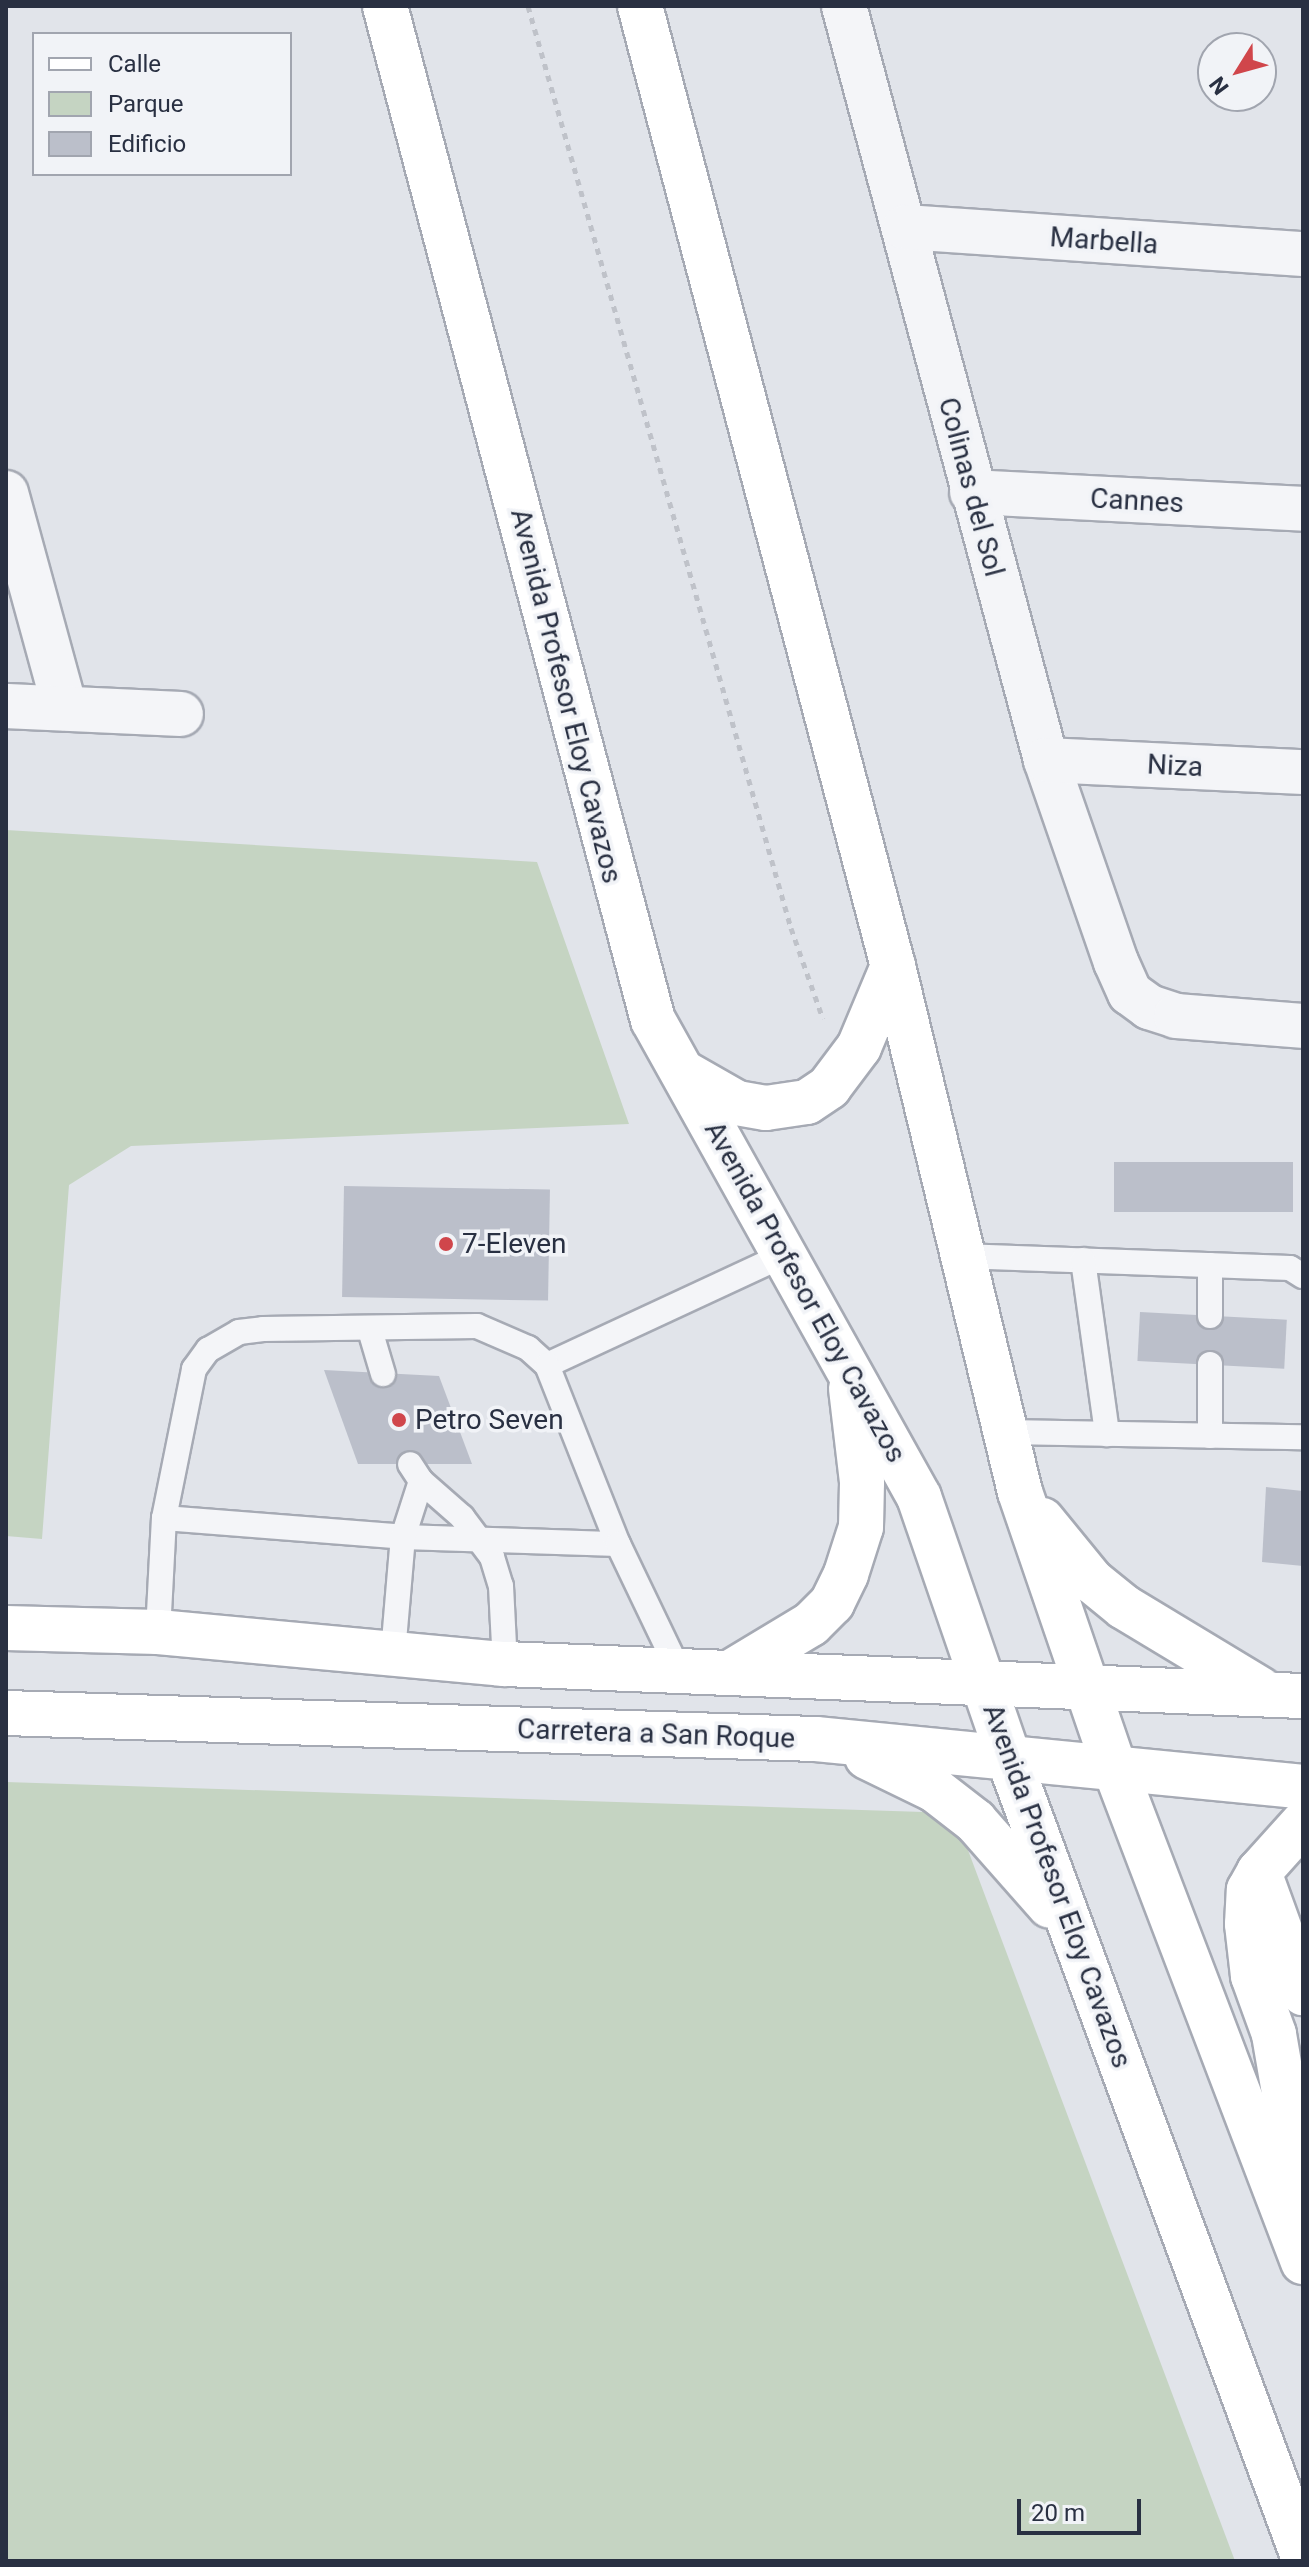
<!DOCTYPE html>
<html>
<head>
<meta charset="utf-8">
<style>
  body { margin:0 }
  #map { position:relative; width:1309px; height:2567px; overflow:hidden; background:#e1e4ea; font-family:Roboto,sans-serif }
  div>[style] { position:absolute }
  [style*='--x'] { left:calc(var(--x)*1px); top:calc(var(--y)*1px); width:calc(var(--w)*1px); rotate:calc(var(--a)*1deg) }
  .green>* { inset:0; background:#c5d4c2 }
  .building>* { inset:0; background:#bbbfca; transform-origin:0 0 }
  .path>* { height:5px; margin-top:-2.5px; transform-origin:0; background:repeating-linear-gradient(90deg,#bfc2c9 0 6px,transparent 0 12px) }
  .roads { filter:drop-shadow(2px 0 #a6aab4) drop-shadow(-2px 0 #a6aab4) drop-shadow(0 2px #a6aab4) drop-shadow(0 -2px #a6aab4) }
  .service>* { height:24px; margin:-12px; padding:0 12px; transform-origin:12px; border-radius:12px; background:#f4f5f8 }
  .minor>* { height:44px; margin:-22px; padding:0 22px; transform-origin:22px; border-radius:22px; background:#f4f5f8 }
  .secondary>* { height:44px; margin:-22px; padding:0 22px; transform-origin:22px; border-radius:22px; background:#fff }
  .dots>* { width:22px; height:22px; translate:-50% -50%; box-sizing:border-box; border:4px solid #f1f3f7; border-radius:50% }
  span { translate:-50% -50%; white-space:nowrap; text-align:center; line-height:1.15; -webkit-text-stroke:7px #f1f3f7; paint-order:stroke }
  .street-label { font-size:28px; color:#293042 }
  .poi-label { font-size:28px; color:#293042 }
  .left { translate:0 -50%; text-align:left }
  .frame { position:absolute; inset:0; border:8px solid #293042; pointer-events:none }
  .legend { position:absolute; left:32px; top:32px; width:260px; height:144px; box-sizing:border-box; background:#f1f3f7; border:2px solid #a1a5af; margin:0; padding:10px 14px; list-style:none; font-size:24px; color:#293042 }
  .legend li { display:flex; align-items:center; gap:16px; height:40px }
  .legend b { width:40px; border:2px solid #a1a5af }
  .north { position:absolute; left:1197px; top:32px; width:80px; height:80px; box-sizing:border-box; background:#f1f3f7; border:2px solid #a1a5af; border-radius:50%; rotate:233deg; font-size:22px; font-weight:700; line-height:32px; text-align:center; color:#293042 }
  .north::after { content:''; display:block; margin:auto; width:28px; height:36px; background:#d0464b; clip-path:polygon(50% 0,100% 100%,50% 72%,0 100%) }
  .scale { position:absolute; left:1017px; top:2499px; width:124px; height:36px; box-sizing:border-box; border:4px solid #293042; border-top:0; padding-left:10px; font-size:24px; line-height:28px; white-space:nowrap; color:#293042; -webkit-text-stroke:6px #f1f3f7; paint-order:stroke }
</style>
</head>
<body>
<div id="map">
  <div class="green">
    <i style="clip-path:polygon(6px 830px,537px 862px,629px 1124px,131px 1146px,69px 1185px,42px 1539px,6px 1536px)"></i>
    <i style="clip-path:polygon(6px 1782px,954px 1813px,1235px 2561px,6px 2561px)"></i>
  </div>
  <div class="building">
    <i style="left:1114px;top:1162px;width:179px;height:50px"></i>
    <i style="left:344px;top:1186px;width:206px;height:111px;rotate:1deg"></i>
    <i style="left:1140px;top:1312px;width:147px;height:49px;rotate:3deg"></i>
    <i style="clip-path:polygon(324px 1370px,439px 1376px,472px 1464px,358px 1464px)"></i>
    <i style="clip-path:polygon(1266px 1487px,1303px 1491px,1303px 1566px,1262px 1562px)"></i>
  </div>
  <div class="path">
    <i style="--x:528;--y:6;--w:959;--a:74.08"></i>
    <i style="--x:791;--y:928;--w:96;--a:70.6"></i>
  </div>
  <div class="roads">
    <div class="service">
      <i style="--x:961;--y:1256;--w:329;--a:2.1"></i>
      <i style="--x:1290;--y:1268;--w:15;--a:32"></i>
      <i style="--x:1083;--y:1260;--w:176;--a:82.1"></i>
      <i style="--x:1210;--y:1265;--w:51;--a:90"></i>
      <i style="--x:370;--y:1330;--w:46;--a:73.5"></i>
      <i style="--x:1210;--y:1364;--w:72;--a:90"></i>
      <i style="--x:547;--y:1365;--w:259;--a:-24.9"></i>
      <i style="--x:1005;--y:1432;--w:298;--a:1"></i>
      <i style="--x:421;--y:1481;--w:55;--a:41.3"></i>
      <i style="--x:462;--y:1517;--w:50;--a:53.1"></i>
      <i style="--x:492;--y:1557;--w:30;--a:73"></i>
      <i style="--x:501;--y:1586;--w:78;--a:87.1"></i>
      <i style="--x:164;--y:1518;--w:240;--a:4.5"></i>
      <i style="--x:403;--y:1537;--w:215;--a:1.9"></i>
      <i style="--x:158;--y:1632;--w:114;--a:-87"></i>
      <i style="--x:164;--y:1518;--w:152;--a:-78.6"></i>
      <i style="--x:194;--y:1369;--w:24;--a:-54"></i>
      <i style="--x:208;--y:1350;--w:36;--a:-30"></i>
      <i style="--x:239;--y:1332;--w:24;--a:-7"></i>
      <i style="--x:263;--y:1329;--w:214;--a:-0.8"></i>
      <i style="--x:477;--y:1326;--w:56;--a:23.3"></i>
      <i style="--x:528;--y:1348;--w:25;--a:42"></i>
      <i style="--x:547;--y:1365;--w:193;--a:68.4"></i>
      <i style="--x:618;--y:1544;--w:136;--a:64.4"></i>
      <i style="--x:393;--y:1653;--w:116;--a:-85.1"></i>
      <i style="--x:403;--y:1537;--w:59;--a:-72.2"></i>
      <i style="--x:421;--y:1481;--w:20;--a:-123"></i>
    </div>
    <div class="minor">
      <i style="--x:844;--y:6;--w:781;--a:75"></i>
      <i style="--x:1046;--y:760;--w:214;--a:70.9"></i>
      <i style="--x:1116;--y:962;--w:34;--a:66"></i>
      <i style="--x:1130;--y:993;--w:24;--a:36"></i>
      <i style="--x:1149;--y:1007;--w:28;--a:18"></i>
      <i style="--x:1176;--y:1016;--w:127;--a:4.5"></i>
      <i style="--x:905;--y:227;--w:399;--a:3.9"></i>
      <i style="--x:972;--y:492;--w:331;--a:2.9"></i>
      <i style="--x:6;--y:493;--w:223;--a:74.7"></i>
      <i style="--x:6;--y:706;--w:175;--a:2.6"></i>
      <i style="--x:1046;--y:760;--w:257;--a:2.7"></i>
    </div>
    <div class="secondary">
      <i style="--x:385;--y:6;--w:1049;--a:75.2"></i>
      <i style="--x:653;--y:1020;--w:546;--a:60.85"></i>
      <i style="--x:919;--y:1497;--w:280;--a:71"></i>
      <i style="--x:1010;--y:1762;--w:846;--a:69.75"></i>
      <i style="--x:640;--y:6;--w:993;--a:75.24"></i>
      <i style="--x:893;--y:966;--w:541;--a:76.43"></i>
      <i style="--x:1020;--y:1492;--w:290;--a:71.1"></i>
      <i style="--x:1114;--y:1766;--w:531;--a:69.14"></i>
      <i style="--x:686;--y:1074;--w:59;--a:29.6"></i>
      <i style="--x:737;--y:1103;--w:29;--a:10"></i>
      <i style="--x:766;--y:1108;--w:41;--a:-8.3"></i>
      <i style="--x:807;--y:1102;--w:27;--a:-34"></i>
      <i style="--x:829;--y:1087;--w:50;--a:-53.1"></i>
      <i style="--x:859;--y:1047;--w:88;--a:-67.2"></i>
      <i style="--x:1042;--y:1520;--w:79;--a:50.7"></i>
      <i style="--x:1092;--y:1581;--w:41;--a:39.1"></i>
      <i style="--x:1124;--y:1607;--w:159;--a:31.1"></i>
      <i style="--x:6;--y:1628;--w:152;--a:1.5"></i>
      <i style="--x:158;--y:1632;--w:348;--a:5.3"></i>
      <i style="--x:505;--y:1664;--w:799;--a:2.3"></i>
      <i style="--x:731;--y:1672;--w:93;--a:-31"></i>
      <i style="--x:811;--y:1624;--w:30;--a:-45"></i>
      <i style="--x:832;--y:1603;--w:32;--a:-64"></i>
      <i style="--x:846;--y:1574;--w:49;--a:-72.3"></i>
      <i style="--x:861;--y:1527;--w:45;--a:-88.7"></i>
      <i style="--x:862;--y:1482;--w:94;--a:-96.7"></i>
      <i style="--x:6;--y:1713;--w:810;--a:1.84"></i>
      <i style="--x:816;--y:1739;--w:489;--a:5.6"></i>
      <i style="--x:867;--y:1757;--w:76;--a:25.9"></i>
      <i style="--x:935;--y:1790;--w:51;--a:37.8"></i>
      <i style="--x:975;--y:1821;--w:113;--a:48.6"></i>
      <i style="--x:1259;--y:1872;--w:129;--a:70"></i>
      <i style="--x:1297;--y:2218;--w:39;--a:-87"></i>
      <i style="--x:1299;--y:2179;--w:147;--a:-99.8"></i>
      <i style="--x:1274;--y:2034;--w:62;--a:-109.9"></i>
      <i style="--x:1253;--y:1976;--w:52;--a:-96.6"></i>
      <i style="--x:1247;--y:1924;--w:34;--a:-87"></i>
      <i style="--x:1249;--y:1890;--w:21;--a:-61"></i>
      <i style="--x:1259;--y:1872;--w:66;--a:-48.1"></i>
    </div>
  </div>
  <div class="dots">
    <i style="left:446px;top:1244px;background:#d0464b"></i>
    <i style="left:399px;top:1420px;background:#d0464b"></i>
  </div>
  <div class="street-label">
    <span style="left:1104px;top:241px;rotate:4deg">Marbella</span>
    <span style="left:971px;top:487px;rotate:75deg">Colinas del Sol</span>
    <span style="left:1137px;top:501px;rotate:3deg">Cannes</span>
    <span style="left:566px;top:696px;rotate:76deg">Avenida Profesor Eloy Cavazos</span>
    <span style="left:1175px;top:766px;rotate:3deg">Niza</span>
    <span style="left:805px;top:1292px;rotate:61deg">Avenida Profesor Eloy Cavazos</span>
    <span style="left:656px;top:1734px;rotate:2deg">Carretera a San Roque</span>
    <span style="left:1057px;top:1886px;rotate:70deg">Avenida Profesor Eloy Cavazos</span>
  </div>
  <div class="poi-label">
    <span class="left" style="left:462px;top:1244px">7-Eleven</span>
    <span class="left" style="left:415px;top:1420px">Petro Seven</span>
  </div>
  <div class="frame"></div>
  <ul class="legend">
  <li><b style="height:10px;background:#fff"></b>Calle</li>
  <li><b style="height:22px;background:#c5d4c2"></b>Parque</li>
  <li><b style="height:22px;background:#bbbfca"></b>Edificio</li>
  </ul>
  <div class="north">N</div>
  <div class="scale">20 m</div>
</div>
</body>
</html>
